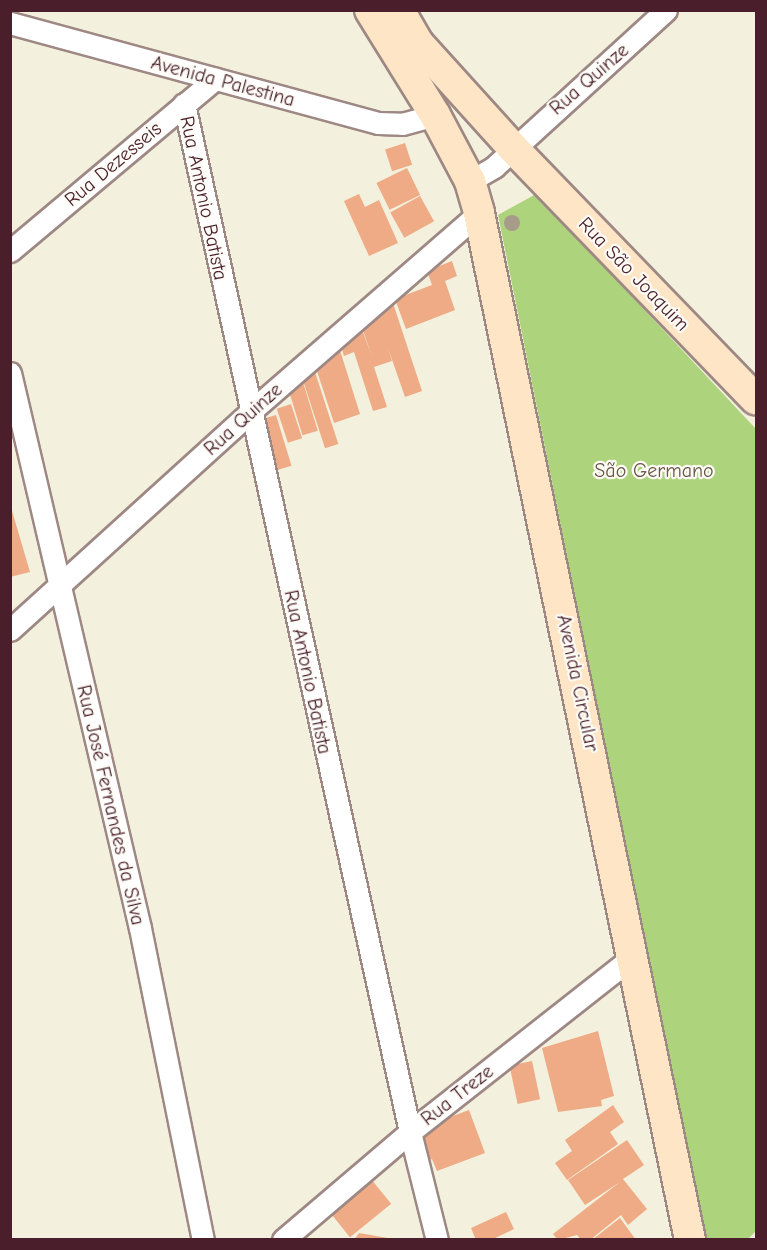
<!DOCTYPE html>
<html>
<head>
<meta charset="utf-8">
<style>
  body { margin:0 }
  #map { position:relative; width:767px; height:1250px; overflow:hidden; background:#f3f0dd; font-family:"Comic Neue",sans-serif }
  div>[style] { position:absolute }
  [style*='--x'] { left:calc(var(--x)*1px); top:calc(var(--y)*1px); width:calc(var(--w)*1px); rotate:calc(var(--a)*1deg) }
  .green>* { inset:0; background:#aed37d }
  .building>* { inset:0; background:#eeab85; transform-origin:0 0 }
  .roads { filter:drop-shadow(2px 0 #9e8884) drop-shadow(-2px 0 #9e8884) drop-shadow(0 2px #9e8884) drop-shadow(0 -2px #9e8884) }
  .street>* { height:21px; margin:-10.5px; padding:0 10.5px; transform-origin:10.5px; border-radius:10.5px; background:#fff }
  .secondary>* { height:30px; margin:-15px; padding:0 15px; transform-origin:15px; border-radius:15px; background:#fde5c5 }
  .trees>* { width:16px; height:16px; margin:-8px; border-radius:50%; background:#a79b89 }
  span { translate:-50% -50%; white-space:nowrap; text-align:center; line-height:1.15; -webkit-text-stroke:4.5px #fdfcf7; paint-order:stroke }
  .street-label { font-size:20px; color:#4a1f2b }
  .park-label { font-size:20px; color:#685544 }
  .frame { position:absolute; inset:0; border:12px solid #4a1f2b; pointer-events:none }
</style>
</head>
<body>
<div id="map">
  <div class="green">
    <i style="clip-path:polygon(536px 194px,756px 429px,756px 1231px,748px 1239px,705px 1239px,498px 215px)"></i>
  </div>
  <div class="building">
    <i style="left:405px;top:143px;width:23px;height:21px;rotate:72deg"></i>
    <i style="left:407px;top:168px;width:30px;height:34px;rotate:64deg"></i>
    <i style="clip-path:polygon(359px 194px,365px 207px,379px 200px,398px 243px,369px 256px,344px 201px)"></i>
    <i style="left:420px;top:196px;width:29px;height:34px;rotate:61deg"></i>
    <i style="clip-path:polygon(452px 261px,457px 276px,445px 281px,455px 310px,406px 329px,395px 299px,432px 285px,427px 271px)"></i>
    <i style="clip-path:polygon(392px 300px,422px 391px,405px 397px,388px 348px,392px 361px,374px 367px,387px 407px,373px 411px,354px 352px,344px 356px,339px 339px,363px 332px,372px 357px,361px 324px,379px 318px,375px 306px)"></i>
    <i style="clip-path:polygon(338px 344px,360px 414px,334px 423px,314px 362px)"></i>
    <i style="left:313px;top:366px;width:82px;height:14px;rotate:72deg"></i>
    <i style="left:302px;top:379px;width:54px;height:16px;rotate:73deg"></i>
    <i style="left:291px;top:404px;width:36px;height:15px;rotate:72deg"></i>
    <i style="left:276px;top:415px;width:53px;height:19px;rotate:73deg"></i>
    <i style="clip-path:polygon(10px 504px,30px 572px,10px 577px)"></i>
    <i style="clip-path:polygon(598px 1031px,614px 1096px,601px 1100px,602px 1106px,558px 1112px,542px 1048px)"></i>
    <i style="left:532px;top:1061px;width:39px;height:23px;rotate:78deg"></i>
    <i style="clip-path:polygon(613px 1105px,624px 1122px,610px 1132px,618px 1144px,567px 1180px,555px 1163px,572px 1151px,565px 1140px)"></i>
    <i style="clip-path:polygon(469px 1110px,485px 1153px,437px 1171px,432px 1159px,424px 1162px,413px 1131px)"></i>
    <i style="clip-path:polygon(627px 1140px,644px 1165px,623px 1179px,647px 1209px,628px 1225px,621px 1215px,590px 1240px,581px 1240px,577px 1235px,558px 1240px,553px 1234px,620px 1182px,585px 1205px,568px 1180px)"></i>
    <i style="left:371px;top:1179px;width:32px;height:53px;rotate:51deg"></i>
    <i style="clip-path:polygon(506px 1212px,514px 1229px,491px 1240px,476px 1240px,471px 1228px)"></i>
    <i style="clip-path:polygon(620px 1218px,636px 1240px,592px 1240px)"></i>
    <i style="clip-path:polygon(359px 1233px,388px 1238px,388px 1240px,354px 1240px)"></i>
  </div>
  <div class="roads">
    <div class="street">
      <i style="--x:10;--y:23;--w:381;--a:15.2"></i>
      <i style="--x:378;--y:123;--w:24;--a:2"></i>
      <i style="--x:402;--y:124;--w:34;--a:-15"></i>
      <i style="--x:184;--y:104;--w:1053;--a:77.6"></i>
      <i style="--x:410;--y:1132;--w:111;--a:76"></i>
      <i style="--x:470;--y:181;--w:28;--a:-30"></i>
      <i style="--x:494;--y:167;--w:233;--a:-42.4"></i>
      <i style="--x:10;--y:251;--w:268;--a:-40"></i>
      <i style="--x:10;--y:373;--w:570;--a:76.82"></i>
      <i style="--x:140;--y:928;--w:318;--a:78.6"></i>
      <i style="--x:10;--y:630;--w:324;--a:-42.2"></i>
      <i style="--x:250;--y:412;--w:303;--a:-41"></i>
      <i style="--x:283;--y:1240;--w:167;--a:-40.4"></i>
      <i style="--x:410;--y:1132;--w:286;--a:-38.2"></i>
    </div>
    <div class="secondary">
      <i style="--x:370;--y:10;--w:123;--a:58.2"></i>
      <i style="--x:435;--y:115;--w:75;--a:62.1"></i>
      <i style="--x:470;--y:181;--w:33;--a:74"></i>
      <i style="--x:479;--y:213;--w:1048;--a:78.39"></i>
      <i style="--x:399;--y:10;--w:39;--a:60"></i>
      <i style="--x:419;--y:44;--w:139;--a:47.9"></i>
      <i style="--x:512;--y:147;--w:351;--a:46"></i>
    </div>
  </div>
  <div class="trees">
    <i style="left:512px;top:223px"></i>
  </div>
  <div class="street-label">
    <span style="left:589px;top:79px;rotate:-41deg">Rua Quinze</span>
    <span style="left:223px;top:81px;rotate:15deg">Avenida Palestina</span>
    <span style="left:113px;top:164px;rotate:-40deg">Rua Dezesseis</span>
    <span style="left:204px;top:198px;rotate:78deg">Rua Antonio Batista</span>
    <span style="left:634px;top:274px;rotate:46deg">Rua São Joaquim</span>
    <span style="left:243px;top:419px;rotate:-42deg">Rua Quinze</span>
    <span style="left:308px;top:672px;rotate:78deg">Rua Antonio Batista</span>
    <span style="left:578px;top:683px;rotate:78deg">Avenida Circular</span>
    <span style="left:111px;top:805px;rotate:77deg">Rua José Fernandes da Silva</span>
    <span style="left:457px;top:1095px;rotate:-38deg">Rua Treze</span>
  </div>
  <div class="park-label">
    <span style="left:654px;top:470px">São Germano</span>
  </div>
  <div class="frame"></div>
</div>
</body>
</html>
